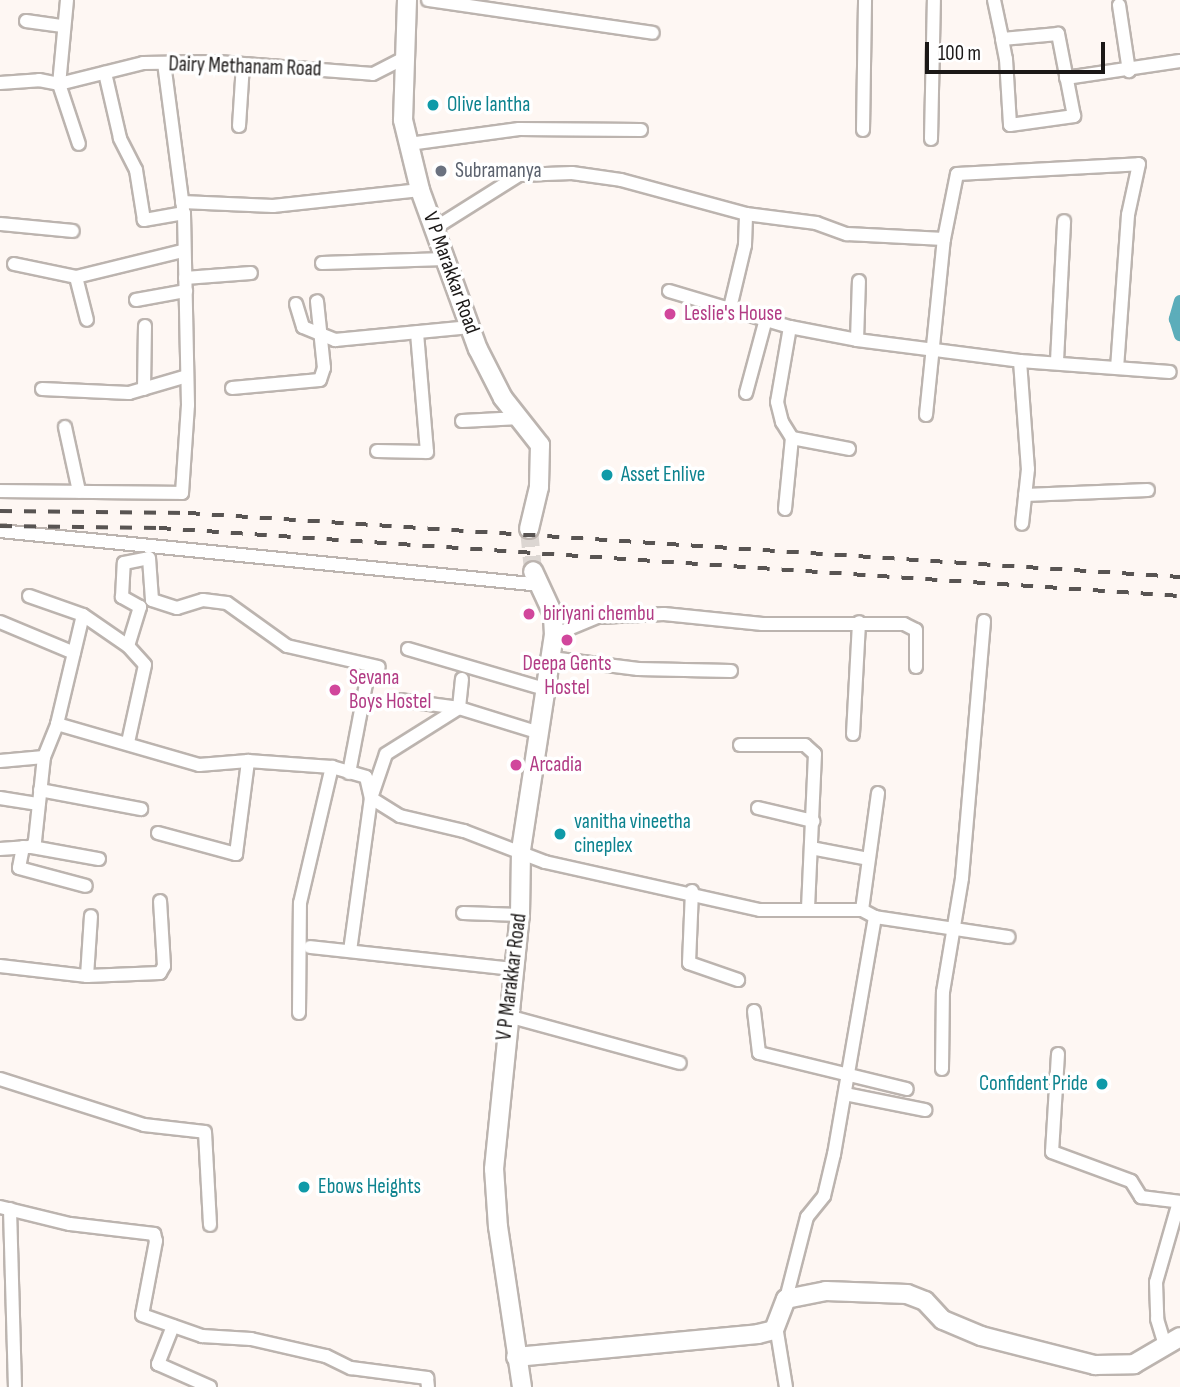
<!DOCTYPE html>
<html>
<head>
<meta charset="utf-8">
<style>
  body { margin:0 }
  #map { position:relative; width:1180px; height:1387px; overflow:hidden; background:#fef7f3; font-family:"Sofia Sans Condensed",sans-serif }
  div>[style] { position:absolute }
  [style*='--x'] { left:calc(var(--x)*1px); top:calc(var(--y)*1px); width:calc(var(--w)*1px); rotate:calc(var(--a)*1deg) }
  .canal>* { height:12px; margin:-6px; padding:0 6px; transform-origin:6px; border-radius:6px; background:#5cadba }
  .secondary-tunnel>* { height:18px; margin-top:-9px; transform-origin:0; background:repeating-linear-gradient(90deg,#dcd6d2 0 18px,transparent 0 27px) }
  .roads { filter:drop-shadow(2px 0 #bcb4af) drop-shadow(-2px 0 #bcb4af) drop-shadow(0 2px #bcb4af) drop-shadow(0 -2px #bcb4af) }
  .street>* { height:12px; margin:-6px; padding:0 6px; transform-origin:6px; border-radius:6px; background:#fff }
  .secondary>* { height:18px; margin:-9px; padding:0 9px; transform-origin:9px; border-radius:9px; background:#fff }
  .rail>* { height:3.5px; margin-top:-1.75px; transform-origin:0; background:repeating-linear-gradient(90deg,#585452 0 12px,transparent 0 24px) }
  .dots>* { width:19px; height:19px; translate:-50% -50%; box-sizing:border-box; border:4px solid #fff; border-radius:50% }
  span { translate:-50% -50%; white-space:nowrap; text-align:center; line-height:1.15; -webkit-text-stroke:7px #fff; paint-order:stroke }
  .street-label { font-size:21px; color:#1b1817 }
  .culture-label { font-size:21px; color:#0d838f }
  .left { translate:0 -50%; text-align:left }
  .right { translate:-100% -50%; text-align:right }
  .worship-label { font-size:21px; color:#5b616d }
  .hotel-label { font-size:21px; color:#b23c85 }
  .scale { position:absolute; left:925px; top:42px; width:180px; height:32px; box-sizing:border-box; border:4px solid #1b1817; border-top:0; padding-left:9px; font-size:21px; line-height:24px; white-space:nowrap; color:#1b1817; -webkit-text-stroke:5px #fff; paint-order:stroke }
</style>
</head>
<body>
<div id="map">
  <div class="canal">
    <i style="--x:1180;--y:301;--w:19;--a:106"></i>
    <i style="--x:1175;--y:319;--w:17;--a:73"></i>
  </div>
  <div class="secondary-tunnel">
    <i style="--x:529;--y:529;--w:42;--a:84.6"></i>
  </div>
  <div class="roads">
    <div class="street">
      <i style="--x:67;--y:0;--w:84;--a:95.4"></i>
      <i style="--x:59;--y:84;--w:63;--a:71.6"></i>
      <i style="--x:428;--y:0;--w:227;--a:8.3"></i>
      <i style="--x:994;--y:0;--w:40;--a:78"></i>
      <i style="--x:1002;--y:39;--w:20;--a:79"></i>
      <i style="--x:1006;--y:59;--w:66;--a:86.5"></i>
      <i style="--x:1010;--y:125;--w:65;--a:-8"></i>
      <i style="--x:1074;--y:116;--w:84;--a:-101"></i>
      <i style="--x:1058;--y:34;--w:56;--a:174.9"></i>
      <i style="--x:1119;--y:5;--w:67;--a:81.4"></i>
      <i style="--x:26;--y:21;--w:37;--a:8"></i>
      <i style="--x:164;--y:63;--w:146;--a:82.5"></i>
      <i style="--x:1066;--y:78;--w:115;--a:-8.5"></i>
      <i style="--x:0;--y:83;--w:39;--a:-4"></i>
      <i style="--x:39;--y:80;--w:20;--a:11"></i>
      <i style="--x:59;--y:84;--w:87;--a:-14"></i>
      <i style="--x:143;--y:63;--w:75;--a:-0.8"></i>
      <i style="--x:218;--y:62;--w:155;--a:4.4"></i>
      <i style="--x:373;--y:74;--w:36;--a:-27"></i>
      <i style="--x:239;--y:126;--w:62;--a:-86.3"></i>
      <i style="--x:863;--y:130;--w:130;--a:-89.1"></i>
      <i style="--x:931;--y:139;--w:139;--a:-88.8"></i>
      <i style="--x:409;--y:144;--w:111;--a:-7.8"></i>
      <i style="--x:519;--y:129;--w:122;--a:0.5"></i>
      <i style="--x:182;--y:202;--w:91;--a:2.5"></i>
      <i style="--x:273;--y:206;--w:148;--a:-6.2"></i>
      <i style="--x:0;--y:224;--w:73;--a:5.5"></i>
      <i style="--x:435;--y:228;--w:99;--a:-32.2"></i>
      <i style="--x:519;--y:175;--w:53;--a:-2.2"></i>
      <i style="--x:572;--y:173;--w:49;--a:8.1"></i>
      <i style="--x:621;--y:180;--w:130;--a:15.2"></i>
      <i style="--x:746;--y:214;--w:71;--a:7.3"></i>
      <i style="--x:816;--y:223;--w:33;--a:20"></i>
      <i style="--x:847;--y:234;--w:97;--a:3"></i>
      <i style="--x:322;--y:263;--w:123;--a:-1.9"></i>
      <i style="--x:14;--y:264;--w:63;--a:11.8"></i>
      <i style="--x:76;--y:277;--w:110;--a:-13.7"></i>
      <i style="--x:76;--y:277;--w:44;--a:75.7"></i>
      <i style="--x:185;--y:278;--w:66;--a:-4.3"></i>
      <i style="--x:669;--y:291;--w:126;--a:16.6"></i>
      <i style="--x:790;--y:327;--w:68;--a:11"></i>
      <i style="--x:857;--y:340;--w:164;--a:7.3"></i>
      <i style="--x:1020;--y:361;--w:150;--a:4.2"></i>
      <i style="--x:136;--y:300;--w:51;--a:-10.2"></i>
      <i style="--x:296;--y:304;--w:24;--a:73"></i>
      <i style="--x:303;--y:327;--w:35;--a:22"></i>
      <i style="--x:335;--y:340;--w:136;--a:-5.5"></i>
      <i style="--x:730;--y:308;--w:65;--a:-76.6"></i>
      <i style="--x:745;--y:245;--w:31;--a:-88"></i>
      <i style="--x:790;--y:327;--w:76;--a:99.8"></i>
      <i style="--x:777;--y:402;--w:21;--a:76"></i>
      <i style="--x:782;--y:422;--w:19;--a:58"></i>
      <i style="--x:792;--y:438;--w:58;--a:10.9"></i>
      <i style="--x:857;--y:340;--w:59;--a:-88.1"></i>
      <i style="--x:1020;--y:361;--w:108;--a:85.8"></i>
      <i style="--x:1028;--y:469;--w:55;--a:96.2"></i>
      <i style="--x:1057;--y:361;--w:140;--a:-87.1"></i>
      <i style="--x:232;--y:388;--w:88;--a:-5.2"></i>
      <i style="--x:320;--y:380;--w:13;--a:-72"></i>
      <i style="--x:324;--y:368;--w:67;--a:-96"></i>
      <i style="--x:42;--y:389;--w:87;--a:2.6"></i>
      <i style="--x:129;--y:393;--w:57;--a:-16.2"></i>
      <i style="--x:144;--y:389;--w:63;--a:-89.1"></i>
      <i style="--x:746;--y:393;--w:77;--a:-74.9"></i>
      <i style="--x:926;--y:415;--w:177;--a:-84.2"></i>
      <i style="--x:944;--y:239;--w:66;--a:-78.7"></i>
      <i style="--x:957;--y:174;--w:182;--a:-3.1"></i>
      <i style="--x:1139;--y:164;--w:52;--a:102.2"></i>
      <i style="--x:1128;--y:215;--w:152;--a:94.1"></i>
      <i style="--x:462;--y:421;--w:58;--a:-3"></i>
      <i style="--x:65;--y:427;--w:66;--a:77.7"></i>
      <i style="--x:377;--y:451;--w:50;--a:1.1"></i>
      <i style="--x:427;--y:452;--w:120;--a:-94.8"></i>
      <i style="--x:0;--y:491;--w:182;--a:0.6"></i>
      <i style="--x:182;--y:493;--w:88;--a:-86.1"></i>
      <i style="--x:188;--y:405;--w:192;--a:-91.2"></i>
      <i style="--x:184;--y:213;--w:41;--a:170.1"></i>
      <i style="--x:144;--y:220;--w:51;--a:-99.1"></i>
      <i style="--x:136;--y:170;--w:36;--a:-117"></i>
      <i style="--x:120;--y:138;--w:67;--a:-103"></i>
      <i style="--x:1025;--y:495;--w:123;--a:-2.3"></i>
      <i style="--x:785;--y:509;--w:71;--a:-84.4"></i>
      <i style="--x:0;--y:531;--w:544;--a:5.7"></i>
      <i style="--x:29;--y:596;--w:57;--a:19.4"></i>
      <i style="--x:83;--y:615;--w:112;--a:103.4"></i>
      <i style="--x:83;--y:615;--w:55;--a:34.6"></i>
      <i style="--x:128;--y:646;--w:25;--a:48"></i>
      <i style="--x:145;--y:665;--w:79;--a:102.4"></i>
      <i style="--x:0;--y:622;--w:80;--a:22.7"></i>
      <i style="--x:554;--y:635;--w:47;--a:-22.7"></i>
      <i style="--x:597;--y:617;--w:67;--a:-2.6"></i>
      <i style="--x:664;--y:614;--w:99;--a:5.8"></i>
      <i style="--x:762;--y:624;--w:142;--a:0"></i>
      <i style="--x:904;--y:624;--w:13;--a:27"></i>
      <i style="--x:916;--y:630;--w:37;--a:90"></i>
      <i style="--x:128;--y:646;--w:41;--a:-72.9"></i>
      <i style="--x:140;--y:607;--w:21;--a:-151"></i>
      <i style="--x:122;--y:597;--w:34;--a:-87"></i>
      <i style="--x:124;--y:563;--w:25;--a:-11"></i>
      <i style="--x:149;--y:558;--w:42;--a:85.9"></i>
      <i style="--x:152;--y:600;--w:26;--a:18"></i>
      <i style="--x:177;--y:608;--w:27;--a:-17"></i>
      <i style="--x:203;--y:600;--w:24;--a:7"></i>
      <i style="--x:227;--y:603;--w:74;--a:35.6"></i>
      <i style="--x:287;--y:646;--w:94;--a:12.9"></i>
      <i style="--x:408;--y:649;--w:146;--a:16.3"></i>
      <i style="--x:551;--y:658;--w:88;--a:7.2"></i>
      <i style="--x:638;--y:669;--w:93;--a:1.2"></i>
      <i style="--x:462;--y:679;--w:29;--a:96"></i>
      <i style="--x:459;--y:708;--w:85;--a:17.2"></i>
      <i style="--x:399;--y:700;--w:61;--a:7.6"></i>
      <i style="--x:853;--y:734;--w:112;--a:-86.9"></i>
      <i style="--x:740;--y:745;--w:65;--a:0"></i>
      <i style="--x:805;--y:745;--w:13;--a:42"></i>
      <i style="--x:815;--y:754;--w:156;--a:92.6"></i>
      <i style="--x:0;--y:761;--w:44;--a:-5.2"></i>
      <i style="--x:44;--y:757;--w:35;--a:-68"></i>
      <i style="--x:57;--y:724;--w:148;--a:16.1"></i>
      <i style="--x:199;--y:765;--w:49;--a:-4.7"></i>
      <i style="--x:248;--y:761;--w:84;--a:4.1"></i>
      <i style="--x:332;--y:767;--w:35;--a:16"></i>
      <i style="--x:366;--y:777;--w:22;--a:77"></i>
      <i style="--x:371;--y:798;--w:34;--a:32"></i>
      <i style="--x:400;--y:816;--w:66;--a:13.2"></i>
      <i style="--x:464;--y:831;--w:87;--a:20.9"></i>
      <i style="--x:545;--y:862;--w:220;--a:12.6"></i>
      <i style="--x:760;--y:910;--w:102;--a:0"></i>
      <i style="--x:862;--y:910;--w:15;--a:28"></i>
      <i style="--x:875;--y:917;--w:241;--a:99.8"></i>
      <i style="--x:834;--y:1154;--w:43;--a:103.4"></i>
      <i style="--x:824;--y:1196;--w:27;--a:129"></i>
      <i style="--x:807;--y:1217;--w:85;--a:104.4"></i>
      <i style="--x:349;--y:773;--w:96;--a:-79.2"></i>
      <i style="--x:40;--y:790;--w:103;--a:10.7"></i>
      <i style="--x:0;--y:798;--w:39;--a:9"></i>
      <i style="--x:758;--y:808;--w:57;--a:13.3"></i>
      <i style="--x:158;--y:833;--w:81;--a:15.1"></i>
      <i style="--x:236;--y:854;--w:94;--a:-82.6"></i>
      <i style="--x:23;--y:847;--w:21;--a:101"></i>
      <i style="--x:19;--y:868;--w:69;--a:15"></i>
      <i style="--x:32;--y:847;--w:68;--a:10.2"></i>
      <i style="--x:811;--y:848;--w:58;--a:10.9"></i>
      <i style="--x:0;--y:849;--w:32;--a:-4"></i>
      <i style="--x:32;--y:847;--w:7;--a:-63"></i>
      <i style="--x:35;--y:841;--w:84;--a:-83.9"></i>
      <i style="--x:692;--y:891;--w:72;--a:92.4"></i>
      <i style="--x:689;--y:963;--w:52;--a:19.1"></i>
      <i style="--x:862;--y:910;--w:118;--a:-82.2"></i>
      <i style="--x:463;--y:913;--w:57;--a:2"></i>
      <i style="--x:875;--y:917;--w:135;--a:8.5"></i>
      <i style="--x:310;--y:947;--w:203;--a:6.2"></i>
      <i style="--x:350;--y:951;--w:154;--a:-82.2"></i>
      <i style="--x:371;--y:798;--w:46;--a:-71.2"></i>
      <i style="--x:386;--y:754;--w:86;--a:-32.2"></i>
      <i style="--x:0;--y:966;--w:88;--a:6.6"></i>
      <i style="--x:87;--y:976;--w:60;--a:-86.2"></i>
      <i style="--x:87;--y:976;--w:73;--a:-2.4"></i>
      <i style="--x:160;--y:973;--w:8;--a:-60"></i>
      <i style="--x:164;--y:966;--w:65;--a:-93.5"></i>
      <i style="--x:754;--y:1011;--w:42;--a:83.2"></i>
      <i style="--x:759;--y:1053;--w:152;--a:13.7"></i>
      <i style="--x:299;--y:1013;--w:110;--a:-89.5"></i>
      <i style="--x:300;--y:903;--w:140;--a:-76.8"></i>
      <i style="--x:508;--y:1016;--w:178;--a:15.3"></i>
      <i style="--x:1058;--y:1054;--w:98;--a:93.5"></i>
      <i style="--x:1052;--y:1152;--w:84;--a:20.2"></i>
      <i style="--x:1131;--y:1181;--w:19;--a:58"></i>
      <i style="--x:1141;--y:1197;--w:38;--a:7"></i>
      <i style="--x:1179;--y:1202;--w:83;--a:106"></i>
      <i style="--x:1156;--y:1282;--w:37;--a:88"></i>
      <i style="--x:1157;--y:1319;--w:28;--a:73"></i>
      <i style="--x:942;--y:1069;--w:77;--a:-89.3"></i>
      <i style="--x:943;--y:992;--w:116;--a:-80.5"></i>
      <i style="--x:962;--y:878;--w:258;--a:-85.1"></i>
      <i style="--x:0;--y:1079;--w:151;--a:17.7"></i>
      <i style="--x:144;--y:1125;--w:61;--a:6.5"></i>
      <i style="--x:205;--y:1132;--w:93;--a:86.9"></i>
      <i style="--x:845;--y:1094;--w:82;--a:11.3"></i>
      <i style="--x:0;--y:1207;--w:72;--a:13.7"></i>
      <i style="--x:70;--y:1224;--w:85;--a:6.8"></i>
      <i style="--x:154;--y:1234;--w:7;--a:74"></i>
      <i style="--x:156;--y:1241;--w:75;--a:100.7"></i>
      <i style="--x:142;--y:1315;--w:64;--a:19.3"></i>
      <i style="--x:202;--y:1336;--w:49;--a:3.5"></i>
      <i style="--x:251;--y:1339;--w:77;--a:12.8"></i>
      <i style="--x:326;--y:1356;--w:28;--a:26"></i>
      <i style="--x:351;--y:1368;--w:77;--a:7.5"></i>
      <i style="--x:427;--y:1378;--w:9;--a:84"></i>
      <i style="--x:10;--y:1209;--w:178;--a:88.4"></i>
      <i style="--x:173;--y:1326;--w:41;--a:111.5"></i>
      <i style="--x:158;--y:1364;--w:57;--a:23.9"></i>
      <i style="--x:776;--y:1326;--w:62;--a:80.7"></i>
    </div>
    <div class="secondary">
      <i style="--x:407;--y:0;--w:120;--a:91.9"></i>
      <i style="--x:403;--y:120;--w:72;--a:76.3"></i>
      <i style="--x:420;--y:190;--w:169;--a:70"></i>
      <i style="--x:478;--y:349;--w:55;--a:63"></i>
      <i style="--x:503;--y:398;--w:60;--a:51.8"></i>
      <i style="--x:540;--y:445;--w:42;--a:91.4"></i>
      <i style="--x:539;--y:487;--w:43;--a:103.4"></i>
      <i style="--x:516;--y:1357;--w:243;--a:-5.4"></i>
      <i style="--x:758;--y:1334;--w:16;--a:-14"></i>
      <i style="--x:774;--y:1330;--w:33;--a:-69"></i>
      <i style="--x:786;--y:1299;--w:41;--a:-11.3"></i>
      <i style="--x:826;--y:1291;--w:81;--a:2.1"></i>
      <i style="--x:907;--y:1294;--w:19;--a:21"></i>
      <i style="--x:925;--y:1301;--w:26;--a:47"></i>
      <i style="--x:943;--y:1320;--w:41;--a:22.8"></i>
      <i style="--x:981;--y:1336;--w:118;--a:14.3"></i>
      <i style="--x:1095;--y:1365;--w:39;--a:-1"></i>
      <i style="--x:1134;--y:1364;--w:53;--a:-30.4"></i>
      <i style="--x:522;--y:1387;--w:162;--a:-98.5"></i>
      <i style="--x:498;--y:1227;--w:58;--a:-93.9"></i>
      <i style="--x:494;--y:1169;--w:255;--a:-84.2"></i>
      <i style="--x:520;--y:915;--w:65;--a:-89.1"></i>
      <i style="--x:521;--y:850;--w:218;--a:-81.3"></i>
      <i style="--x:554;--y:635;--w:21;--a:-93"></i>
      <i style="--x:553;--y:614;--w:47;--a:-114.9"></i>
    </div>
  </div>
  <div class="rail">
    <i style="--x:0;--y:511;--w:188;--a:0.6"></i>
    <i style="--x:188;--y:513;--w:994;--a:3.69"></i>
    <i style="--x:0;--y:526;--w:159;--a:0.7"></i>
    <i style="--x:159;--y:528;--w:1023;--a:3.81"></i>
  </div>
  <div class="dots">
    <i style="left:433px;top:105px;background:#0f9aa8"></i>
    <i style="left:441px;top:171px;background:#6b7280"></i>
    <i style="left:670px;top:314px;background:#d1479c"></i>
    <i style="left:607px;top:475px;background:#0f9aa8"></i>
    <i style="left:529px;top:614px;background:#d1479c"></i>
    <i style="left:567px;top:640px;background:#d1479c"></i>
    <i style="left:335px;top:690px;background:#d1479c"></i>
    <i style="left:516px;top:765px;background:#d1479c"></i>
    <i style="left:560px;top:834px;background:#0f9aa8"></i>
    <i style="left:1102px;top:1084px;background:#0f9aa8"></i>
    <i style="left:304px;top:1187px;background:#0f9aa8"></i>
  </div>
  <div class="street-label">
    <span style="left:245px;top:67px;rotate:2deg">Dairy Methanam Road</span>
    <span style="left:451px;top:273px;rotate:70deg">V P Marakkar Road</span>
    <span style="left:512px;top:977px;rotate:-83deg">V P Marakkar Road</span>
  </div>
  <div class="culture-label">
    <span class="left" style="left:447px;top:105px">Olive Iantha</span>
    <span class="left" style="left:621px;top:475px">Asset Enlive</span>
    <span class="left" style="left:574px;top:834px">vanitha vineetha<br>cineplex</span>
    <span class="right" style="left:1088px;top:1084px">Confident Pride</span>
    <span class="left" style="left:318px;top:1187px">Ebows Heights</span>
  </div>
  <div class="worship-label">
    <span class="left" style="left:455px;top:171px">Subramanya</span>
  </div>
  <div class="hotel-label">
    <span class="left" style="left:684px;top:314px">Leslie's House</span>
    <span class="left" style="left:543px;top:614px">biriyani chembu</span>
    <span style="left:567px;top:676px">Deepa Gents<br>Hostel</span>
    <span class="left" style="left:349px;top:690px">Sevana<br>Boys Hostel</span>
    <span class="left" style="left:530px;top:765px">Arcadia</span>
  </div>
  <div class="scale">100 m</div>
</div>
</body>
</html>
